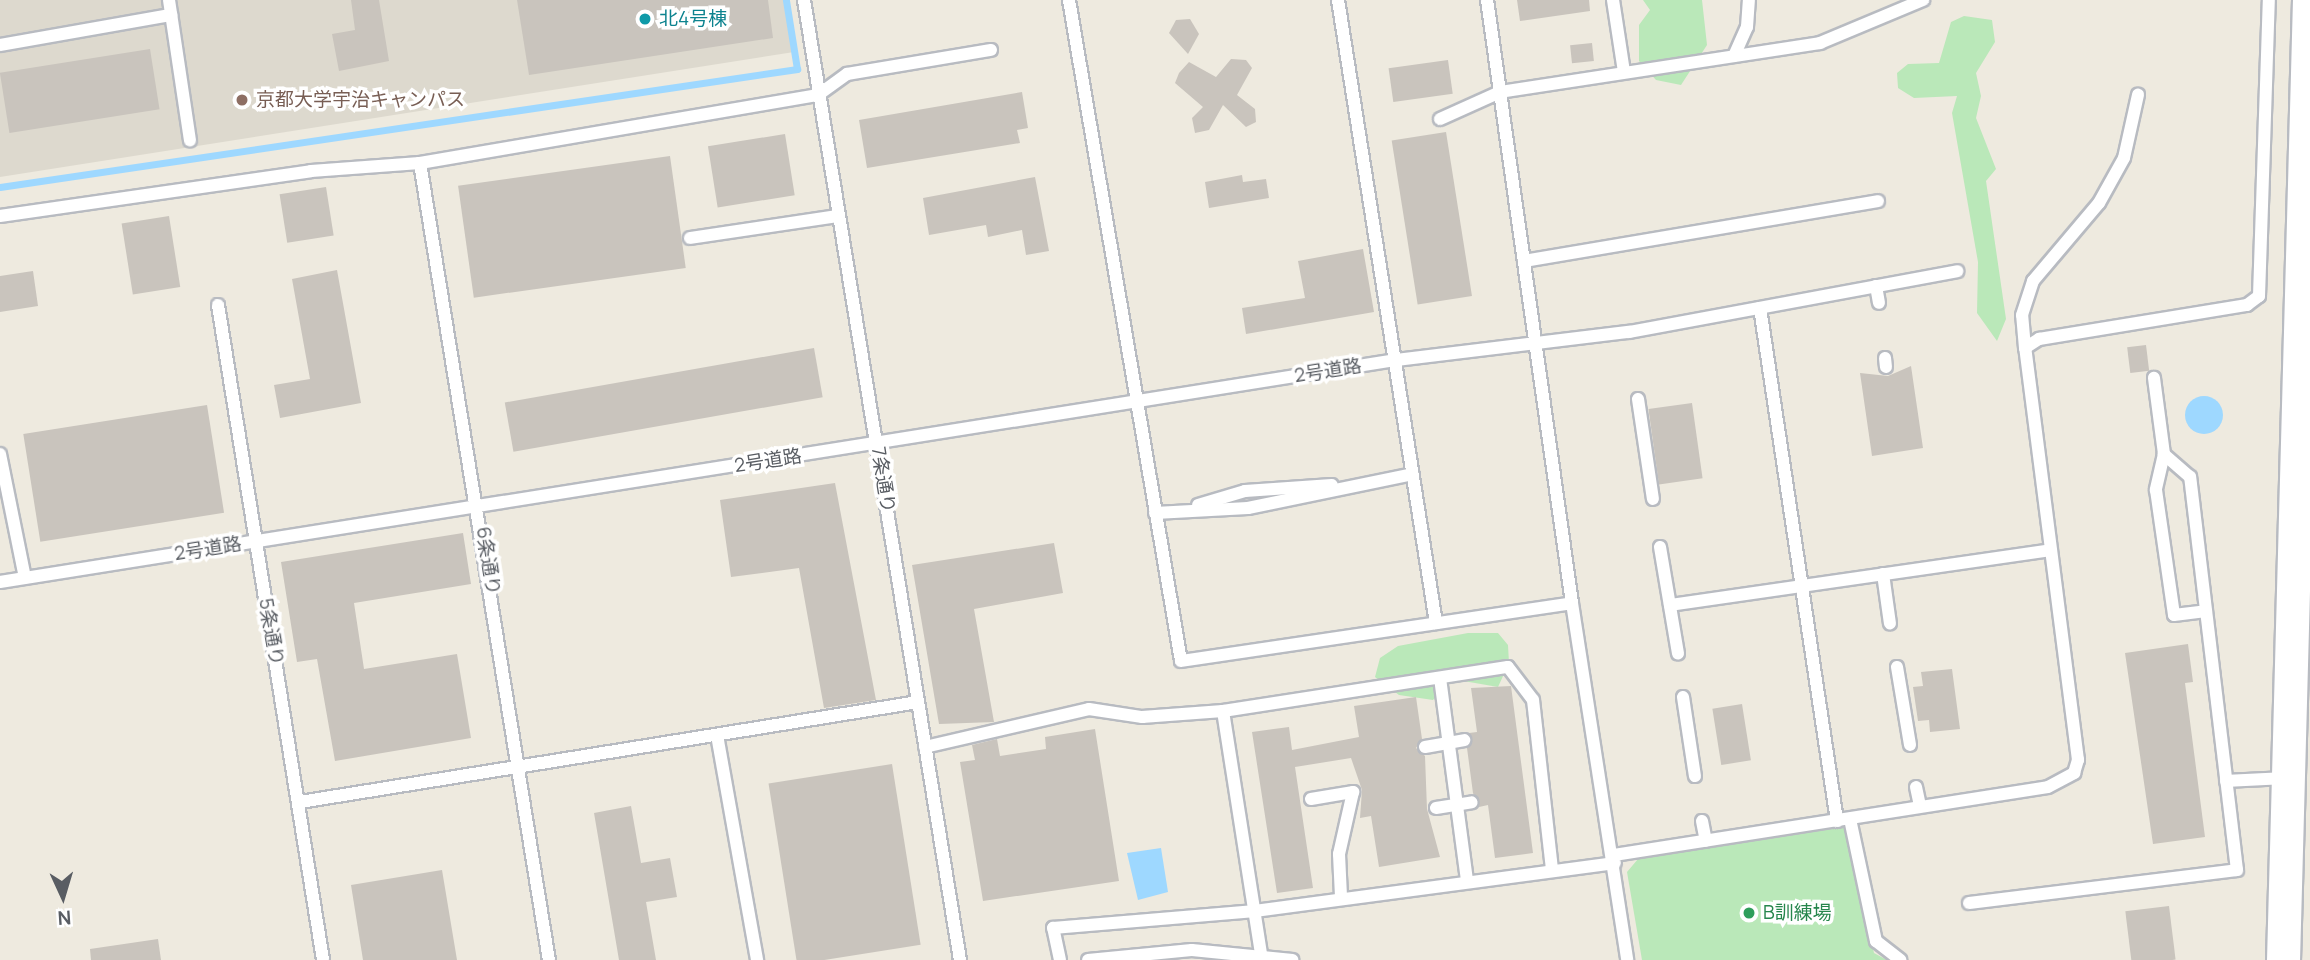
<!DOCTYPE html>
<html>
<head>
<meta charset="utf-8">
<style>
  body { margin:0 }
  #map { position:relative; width:2310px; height:960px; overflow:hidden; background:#eeeadf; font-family:Manrope,"Noto Sans JP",sans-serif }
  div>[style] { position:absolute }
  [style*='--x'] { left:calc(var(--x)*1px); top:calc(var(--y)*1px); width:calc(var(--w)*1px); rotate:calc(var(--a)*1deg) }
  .education>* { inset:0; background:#ddd9ce }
  .green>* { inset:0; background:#bae8b9 }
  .water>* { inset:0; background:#9ed8ff }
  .round { border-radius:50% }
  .stream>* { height:7px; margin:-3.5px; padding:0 3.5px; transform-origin:3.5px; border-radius:3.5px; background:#9ed8ff }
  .building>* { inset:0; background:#c9c4bd; transform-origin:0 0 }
  .roads { filter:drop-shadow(2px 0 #b8bbc1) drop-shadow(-2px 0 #b8bbc1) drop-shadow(0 2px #b8bbc1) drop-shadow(0 -2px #b8bbc1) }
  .lane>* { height:12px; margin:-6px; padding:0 6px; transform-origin:6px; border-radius:6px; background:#fff }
  .secondary>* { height:33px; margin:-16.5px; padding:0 16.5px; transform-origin:16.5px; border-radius:16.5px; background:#fff }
  .dots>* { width:19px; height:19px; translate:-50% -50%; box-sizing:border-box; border:4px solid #fff; border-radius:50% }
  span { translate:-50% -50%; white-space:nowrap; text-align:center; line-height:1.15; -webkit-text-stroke:7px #fff; paint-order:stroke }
  .culture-label { font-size:19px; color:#0d838f }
  .left { translate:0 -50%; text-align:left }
  .education-label { font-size:19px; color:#785e54 }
  .street-label { font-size:19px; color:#595d63 }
  .leisure-label { font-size:19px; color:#27864d }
  .north { position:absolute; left:28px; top:862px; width:70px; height:70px; -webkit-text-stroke:5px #fff; paint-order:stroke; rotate:176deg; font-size:19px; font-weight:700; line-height:28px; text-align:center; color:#595d63 }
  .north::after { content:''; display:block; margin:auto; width:24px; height:32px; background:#595d63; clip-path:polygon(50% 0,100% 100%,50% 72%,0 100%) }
</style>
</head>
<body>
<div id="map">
  <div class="education">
    <i style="clip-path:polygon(0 0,787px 0,794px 52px,0 177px)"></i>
  </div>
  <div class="green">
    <i style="clip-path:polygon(1643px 0,1702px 0,1707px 45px,1681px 85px,1656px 80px,1639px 61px,1639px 25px,1650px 10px)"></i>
    <i style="clip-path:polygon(1964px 16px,1992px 20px,1995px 42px,1976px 73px,1981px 96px,1976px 118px,1996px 169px,1986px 181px,2006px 319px,1997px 341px,1977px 313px,1978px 262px,1952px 113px,1957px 96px,1914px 98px,1898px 88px,1897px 73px,1908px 64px,1939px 63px,1951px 22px)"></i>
    <i style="clip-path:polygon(1468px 633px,1498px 633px,1508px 645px,1509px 663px,1498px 687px,1452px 679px,1433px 700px,1399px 695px,1375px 677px,1380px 658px,1398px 646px)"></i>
    <i style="clip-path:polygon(1845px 827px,1874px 953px,1887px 960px,1642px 960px,1627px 872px,1638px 859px)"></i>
  </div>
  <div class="water">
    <i class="round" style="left:2185px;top:396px;width:38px;height:38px"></i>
    <i style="clip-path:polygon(1161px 848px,1168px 892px,1138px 900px,1127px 853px)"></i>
  </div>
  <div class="stream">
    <i style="--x:0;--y:187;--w:806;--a:-8.42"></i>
    <i style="--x:797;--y:69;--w:70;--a:-99.1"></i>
  </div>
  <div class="building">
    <i style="clip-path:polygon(351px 0,379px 0,389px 61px,339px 71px,332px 34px,355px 30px)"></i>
    <i style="clip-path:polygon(517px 0,768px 0,773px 38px,529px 75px)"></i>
    <i style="clip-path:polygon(1517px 0,1589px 0,1590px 11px,1520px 21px)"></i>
    <i style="clip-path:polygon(1190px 19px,1199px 34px,1188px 54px,1169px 33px,1176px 20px)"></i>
    <i style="left:1592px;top:43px;width:18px;height:22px;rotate:84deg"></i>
    <i style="left:150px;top:49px;width:61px;height:152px;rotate:81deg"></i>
    <i style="clip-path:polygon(1231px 59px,1246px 60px,1252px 68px,1237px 95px,1255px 109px,1256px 122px,1246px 127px,1223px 105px,1209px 130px,1195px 133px,1192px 118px,1203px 107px,1175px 83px,1179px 73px,1189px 62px,1216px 77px)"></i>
    <i style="left:1448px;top:60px;width:34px;height:60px;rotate:82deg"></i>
    <i style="clip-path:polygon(1022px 92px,1028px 128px,1017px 130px,1020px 143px,867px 168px,859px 120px)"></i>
    <i style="left:1446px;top:132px;width:166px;height:55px;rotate:81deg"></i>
    <i style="left:785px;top:134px;width:62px;height:78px;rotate:81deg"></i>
    <i style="left:670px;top:156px;width:113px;height:214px;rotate:82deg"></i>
    <i style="clip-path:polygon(1242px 175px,1243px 182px,1266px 179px,1269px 198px,1209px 208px,1205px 182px)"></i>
    <i style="clip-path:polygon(1035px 177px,1049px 251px,1026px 255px,1022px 230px,988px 237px,986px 225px,929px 235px,923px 198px)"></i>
    <i style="left:326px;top:187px;width:49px;height:47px;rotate:81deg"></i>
    <i style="left:169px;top:216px;width:72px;height:48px;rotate:81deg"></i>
    <i style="clip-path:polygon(1363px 249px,1374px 312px,1246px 334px,1242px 308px,1305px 298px,1298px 261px)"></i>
    <i style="clip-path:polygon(337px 270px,361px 403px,280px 418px,274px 385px,310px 379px,292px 279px)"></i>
    <i style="clip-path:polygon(33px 271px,38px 306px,0 312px,0 276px)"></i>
    <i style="left:2146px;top:345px;width:26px;height:19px;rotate:83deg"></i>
    <i style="left:814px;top:348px;width:50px;height:314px;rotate:80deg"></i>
    <i style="clip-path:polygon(1911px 366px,1923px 448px,1872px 456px,1860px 373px,1888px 376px)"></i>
    <i style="left:1692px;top:403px;width:76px;height:44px;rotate:82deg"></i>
    <i style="left:207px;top:405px;width:109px;height:186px;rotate:81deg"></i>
    <i style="clip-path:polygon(835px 483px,876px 700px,824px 708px,799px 568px,731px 577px,720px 500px)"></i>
    <i style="clip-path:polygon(463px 533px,471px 584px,354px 603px,364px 669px,457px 654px,471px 738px,335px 761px,317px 659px,297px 662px,281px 562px)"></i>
    <i style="clip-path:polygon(1054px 543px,1063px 593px,974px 609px,994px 722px,939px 724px,912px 565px)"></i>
    <i style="clip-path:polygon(2188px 644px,2193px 682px,2185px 683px,2205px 837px,2153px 844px,2125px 653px)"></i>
    <i style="clip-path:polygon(1952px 669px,1960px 729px,1930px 732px,1929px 720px,1918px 721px,1913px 687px,1923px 686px,1921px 672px)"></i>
    <i style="clip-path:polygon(1511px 686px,1533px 853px,1495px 858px,1488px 805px,1479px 807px,1473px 793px,1467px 748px,1469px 733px,1477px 732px,1471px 688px)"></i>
    <i style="clip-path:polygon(1416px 697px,1422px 739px,1416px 748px,1425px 756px,1427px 809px,1440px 857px,1379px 867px,1371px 816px,1360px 818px,1362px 790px,1351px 758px,1295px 767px,1313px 888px,1277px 893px,1252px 732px,1289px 727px,1292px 750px,1359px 737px,1354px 706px)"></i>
    <i style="left:1742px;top:704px;width:57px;height:30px;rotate:81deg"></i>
    <i style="clip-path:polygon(1095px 729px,1119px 881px,983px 901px,960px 762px,975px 760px,972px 745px,997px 739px,1000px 756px,1046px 749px,1045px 737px)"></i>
    <i style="left:892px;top:764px;width:183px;height:125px;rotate:81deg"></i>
    <i style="clip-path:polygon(631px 806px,641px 863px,670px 858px,677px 897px,646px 902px,656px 960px,619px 960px,594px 813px)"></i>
    <i style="clip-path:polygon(442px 870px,457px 960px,363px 960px,351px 885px)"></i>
    <i style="left:2169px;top:906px;width:54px;height:44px;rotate:83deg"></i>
    <i style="clip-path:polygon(158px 939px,161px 960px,91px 960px,90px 949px)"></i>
  </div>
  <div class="roads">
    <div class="lane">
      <i style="--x:169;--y:0;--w:142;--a:81.5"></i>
      <i style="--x:804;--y:0;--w:973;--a:80.77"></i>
      <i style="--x:1069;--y:0;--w:670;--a:80.38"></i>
      <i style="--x:1181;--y:661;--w:395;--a:-8.4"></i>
      <i style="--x:1572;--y:603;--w:609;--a:-98.02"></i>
      <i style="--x:1338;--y:0;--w:631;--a:81.06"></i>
      <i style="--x:1613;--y:0;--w:73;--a:81.3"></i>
      <i style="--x:0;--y:45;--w:174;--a:-10"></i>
      <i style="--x:1734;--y:56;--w:32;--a:-66"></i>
      <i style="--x:1747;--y:27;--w:27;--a:-86"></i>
      <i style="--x:1440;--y:119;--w:66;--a:-24.2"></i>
      <i style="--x:1500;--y:92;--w:324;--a:-8.7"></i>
      <i style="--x:1820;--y:43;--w:112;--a:-22.7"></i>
      <i style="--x:420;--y:163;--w:807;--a:80.81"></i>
      <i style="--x:0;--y:216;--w:314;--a:-8.2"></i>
      <i style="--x:311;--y:171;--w:109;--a:-4.2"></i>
      <i style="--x:420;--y:163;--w:404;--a:-9.7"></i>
      <i style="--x:818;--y:95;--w:36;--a:-36"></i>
      <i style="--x:847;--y:74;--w:146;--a:-9.5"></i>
      <i style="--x:690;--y:238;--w:150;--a:-8.5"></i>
      <i style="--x:1524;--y:261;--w:359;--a:-9.6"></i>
      <i style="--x:1876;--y:286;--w:17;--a:80"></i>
      <i style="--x:218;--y:305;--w:663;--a:80.89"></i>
      <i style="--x:1760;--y:308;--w:519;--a:81.46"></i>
      <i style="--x:2025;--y:348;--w:33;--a:-95"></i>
      <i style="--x:2022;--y:315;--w:36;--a:-72"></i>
      <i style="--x:2033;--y:281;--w:102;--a:-49.8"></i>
      <i style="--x:2099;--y:203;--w:51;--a:-60.9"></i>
      <i style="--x:2124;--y:158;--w:65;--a:-77.5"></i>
      <i style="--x:1885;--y:358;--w:9;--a:84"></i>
      <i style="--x:1638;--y:399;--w:101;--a:81.5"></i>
      <i style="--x:0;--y:454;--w:126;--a:78.6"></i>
      <i style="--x:2164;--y:454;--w:37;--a:103"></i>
      <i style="--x:2156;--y:490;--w:126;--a:81.8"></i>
      <i style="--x:2174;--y:615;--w:32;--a:-7"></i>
      <i style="--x:1198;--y:505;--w:49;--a:-16.6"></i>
      <i style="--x:1245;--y:491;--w:87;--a:-3.9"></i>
      <i style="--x:1155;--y:513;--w:93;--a:-3.1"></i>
      <i style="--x:1248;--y:508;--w:168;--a:-11.6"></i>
      <i style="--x:1660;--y:547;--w:108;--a:80.4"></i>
      <i style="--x:1883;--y:574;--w:50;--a:82"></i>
      <i style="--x:0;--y:582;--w:1414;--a:-9.04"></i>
      <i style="--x:1396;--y:360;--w:235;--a:-6.9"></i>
      <i style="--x:1629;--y:332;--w:334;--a:-10.5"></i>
      <i style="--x:1572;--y:603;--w:361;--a:81.2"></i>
      <i style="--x:1670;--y:605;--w:384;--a:-8.2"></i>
      <i style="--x:1897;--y:667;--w:79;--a:80.5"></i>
      <i style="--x:1440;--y:678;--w:205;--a:82.4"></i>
      <i style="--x:1683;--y:697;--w:80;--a:81.4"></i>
      <i style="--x:1223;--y:711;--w:247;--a:81.1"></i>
      <i style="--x:717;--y:735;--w:229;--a:79.9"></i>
      <i style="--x:925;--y:747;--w:168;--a:-13"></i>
      <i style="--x:1089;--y:709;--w:54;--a:8.6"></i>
      <i style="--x:1142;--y:717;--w:81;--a:-4.2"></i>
      <i style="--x:1223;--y:711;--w:288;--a:-8.8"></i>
      <i style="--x:1508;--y:667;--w:41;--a:52.9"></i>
      <i style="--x:1533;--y:700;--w:171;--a:83.6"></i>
      <i style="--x:1425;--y:747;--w:40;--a:-10"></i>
      <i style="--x:2226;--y:781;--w:59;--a:-2.9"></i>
      <i style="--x:1916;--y:787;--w:19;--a:78"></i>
      <i style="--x:1311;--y:799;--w:43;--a:-9.5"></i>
      <i style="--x:1353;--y:792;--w:64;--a:102.7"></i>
      <i style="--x:1339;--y:854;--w:43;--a:87.3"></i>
      <i style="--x:300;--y:802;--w:626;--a:-9.19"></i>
      <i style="--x:1436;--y:808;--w:36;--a:-9"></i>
      <i style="--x:1850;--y:819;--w:125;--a:78"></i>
      <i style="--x:1876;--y:941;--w:31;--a:38"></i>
      <i style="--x:1702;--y:821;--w:20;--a:79"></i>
      <i style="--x:1614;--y:855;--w:439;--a:-8.9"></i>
      <i style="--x:2048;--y:787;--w:30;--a:-28"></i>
      <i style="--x:2074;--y:773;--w:14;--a:-73"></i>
      <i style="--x:2078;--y:760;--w:415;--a:-97.3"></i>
      <i style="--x:2025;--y:348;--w:17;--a:-33"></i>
      <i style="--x:2039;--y:339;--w:211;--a:-9.3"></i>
      <i style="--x:2247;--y:305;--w:15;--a:-37"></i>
      <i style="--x:2259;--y:296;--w:296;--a:-88.1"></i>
      <i style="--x:1969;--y:903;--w:270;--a:-7"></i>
      <i style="--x:2237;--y:870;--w:396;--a:-96.8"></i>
      <i style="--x:2190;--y:477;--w:35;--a:-139"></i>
      <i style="--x:2164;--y:454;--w:77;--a:-97.5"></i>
      <i style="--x:1060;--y:960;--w:33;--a:-102"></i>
      <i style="--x:1053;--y:928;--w:203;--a:-4.8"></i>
      <i style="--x:1255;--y:911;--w:363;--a:-7.6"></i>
      <i style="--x:1088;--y:960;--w:104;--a:-5.5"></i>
      <i style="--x:1192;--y:950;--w:101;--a:5.7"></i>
    </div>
    <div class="secondary">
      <i style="--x:2283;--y:960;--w:960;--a:-88.45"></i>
    </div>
  </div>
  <div class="dots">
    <i style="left:645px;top:19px;background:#0f9aa8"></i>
    <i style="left:242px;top:100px;background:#8d6e63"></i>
    <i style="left:1749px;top:913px;background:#2e9e5b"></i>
  </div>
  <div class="culture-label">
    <span class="left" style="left:659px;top:19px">北4号棟</span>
  </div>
  <div class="education-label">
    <span class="left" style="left:256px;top:100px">京都大学宇治キャンパス</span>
  </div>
  <div class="street-label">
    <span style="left:1328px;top:371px;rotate:-9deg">2号道路</span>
    <span style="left:768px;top:461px;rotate:-9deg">2号道路</span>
    <span style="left:883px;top:480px;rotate:81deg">7条通り</span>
    <span style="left:208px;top:549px;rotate:-9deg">2号道路</span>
    <span style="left:488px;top:561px;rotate:81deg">6条通り</span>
    <span style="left:271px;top:632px;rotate:80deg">5条通り</span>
  </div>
  <div class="leisure-label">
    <span class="left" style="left:1763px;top:913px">B訓練場</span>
  </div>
  <div class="north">N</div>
</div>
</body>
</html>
